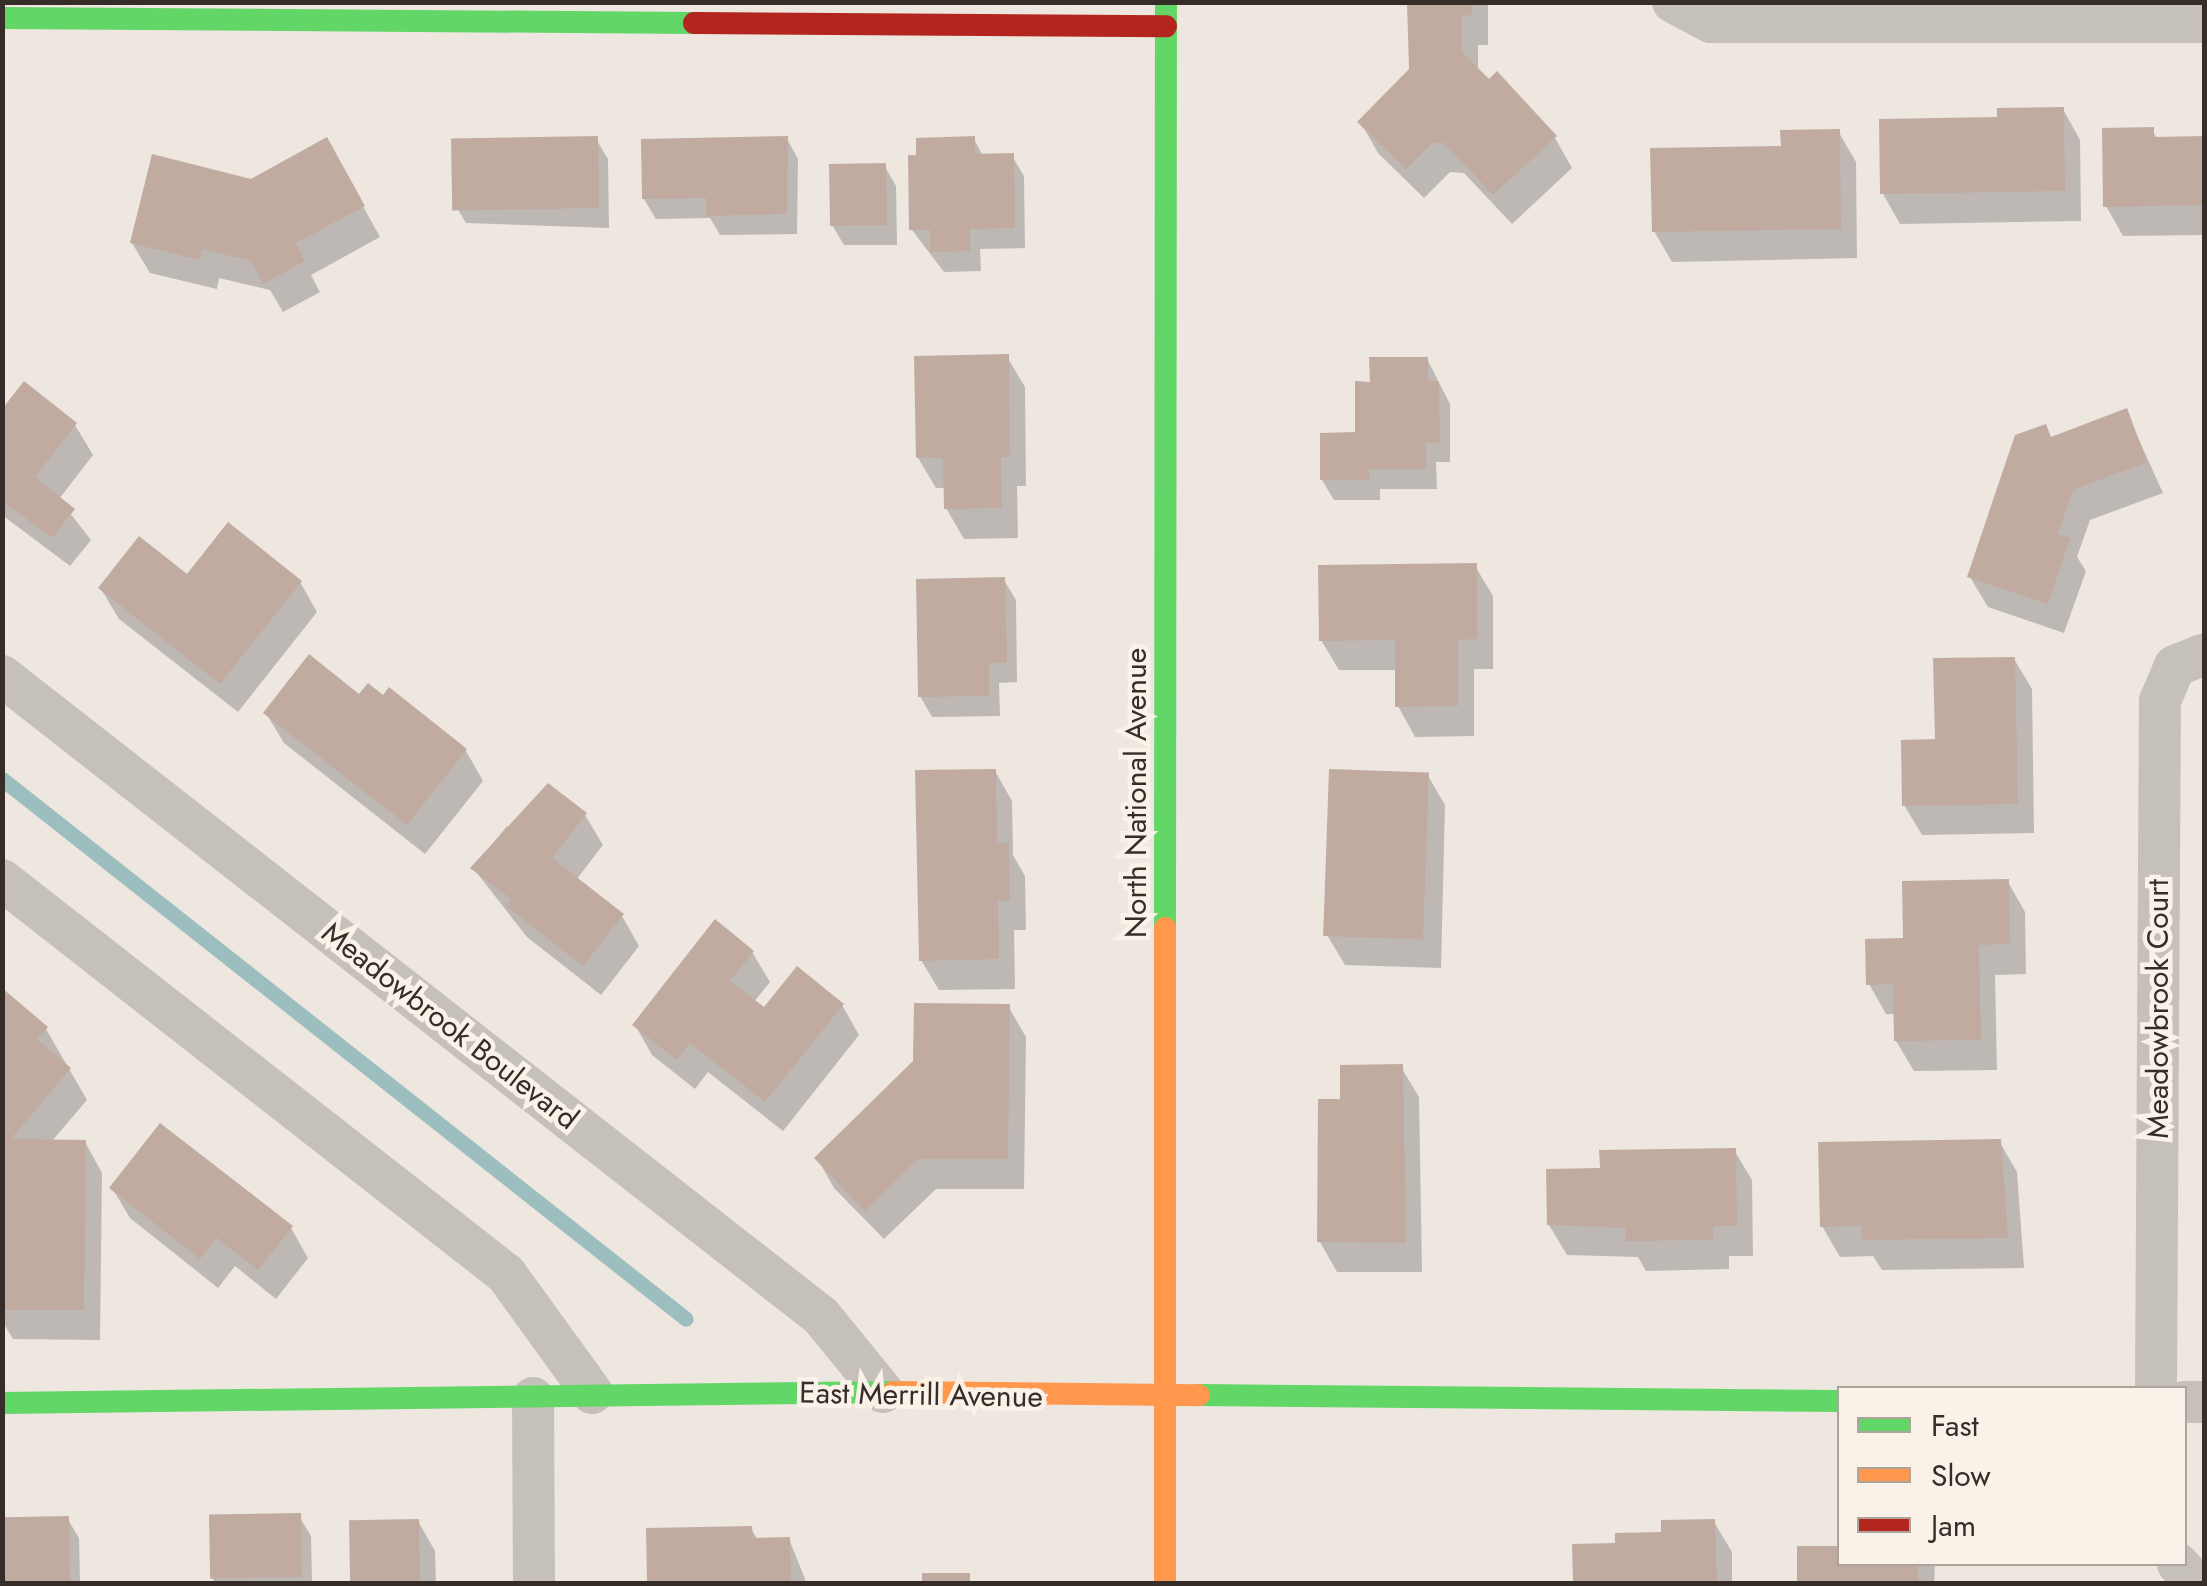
<!DOCTYPE html>
<html>
<head>
<meta charset="utf-8">
<style>
  body { margin:0 }
  #map { position:relative; width:2207px; height:1586px; overflow:hidden; background:#ede7e0; font-family:Jost,sans-serif }
  div>[style] { position:absolute }
  [style*='--x'] { left:calc(var(--x)*1px); top:calc(var(--y)*1px); width:calc(var(--w)*1px); rotate:calc(var(--a)*1deg) }
  .shadow>* { inset:0; background:#0003 }
  .stream>* { height:15px; margin:-7.5px; padding:0 7.5px; transform-origin:7.5px; border-radius:7.5px; background:#9cbebe }
  .building>* { inset:0; background:#c1aba1; transform-origin:0 0 }
  .street>* { height:42px; margin:-21px; padding:0 21px; transform-origin:21px; border-radius:21px; background:#c6c0ba }
  .fast>* { height:22px; margin:-11px; padding:0 11px; transform-origin:11px; border-radius:11px; background:#63d668 }
  .slow>* { height:22px; margin:-11px; padding:0 11px; transform-origin:11px; border-radius:11px; background:#ff974d }
  .jam>* { height:22px; margin:-11px; padding:0 11px; transform-origin:11px; border-radius:11px; background:#b3261e }
  span { translate:-50% -50%; white-space:nowrap; text-align:center; line-height:1.15; -webkit-text-stroke:9px #faf2e8; paint-order:stroke }
  .street-label { font-size:30px; color:#372d28 }
  .frame { position:absolute; inset:0; border:5px solid #372d28; pointer-events:none }
  .legend { position:absolute; left:1837px; top:1386px; width:350px; height:180px; box-sizing:border-box; background:#faf2e8; border:2px solid #aca39b; margin:0; padding:12px 18px; list-style:none; font-size:30px; color:#372d28 }
  .legend li { display:flex; align-items:center; gap:20px; height:50px }
  .legend b { width:50px; border:2px solid #aca39b }
</style>
</head>
<body>
<div id="map">
  <div class="shadow">
    <i style="clip-path:polygon(1411px 2px,1488px 2px,1488px 45px,1478px 45px,1478px 71px,1555px 138px,1572px 168px,1512px 224px,1464px 173px,1450px 172px,1424px 198px,1378px 153px,1361px 123px,1412px 70px)"></i>
    <i style="clip-path:polygon(2063px 109px,2080px 140px,2081px 221px,1900px 224px,1883px 194px,2000px 119px)"></i>
    <i style="clip-path:polygon(2152px 130px,2158px 140px,2204px 139px,2204px 235px,2123px 236px,2106px 206px)"></i>
    <i style="clip-path:polygon(1838px 131px,1856px 162px,1857px 258px,1672px 262px,1654px 231px,1783px 148px)"></i>
    <i style="clip-path:polygon(596px 139px,608px 159px,609px 228px,466px 223px,454px 203px)"></i>
    <i style="clip-path:polygon(787px 139px,798px 159px,797px 234px,720px 235px,710px 218px,656px 219px,644px 199px)"></i>
    <i style="clip-path:polygon(974px 139px,983px 156px,1012px 156px,1024px 176px,1025px 248px,980px 249px,981px 271px,944px 272px,912px 230px)"></i>
    <i style="clip-path:polygon(884px 165px,896px 186px,897px 245px,844px 245px,832px 225px)"></i>
    <i style="clip-path:polygon(343px 170px,380px 237px,311px 275px,320px 292px,283px 312px,270px 290px,219px 278px,217px 289px,150px 273px,132px 243px,251px 182px)"></i>
    <i style="clip-path:polygon(1007px 357px,1025px 387px,1026px 486px,1017px 486px,1018px 538px,964px 539px,946px 508px,946px 488px,936px 488px,918px 458px)"></i>
    <i style="clip-path:polygon(1427px 359px,1450px 404px,1450px 462px,1436px 462px,1437px 489px,1380px 489px,1380px 500px,1334px 500px,1322px 480px,1358px 435px,1372px 384px)"></i>
    <i style="clip-path:polygon(2126px 411px,2163px 493px,2090px 520px,2077px 557px,2086px 571px,2064px 633px,1988px 607px,1970px 577px,2052px 439px)"></i>
    <i style="clip-path:polygon(2px 413px,75px 425px,93px 455px,59px 499px,91px 540px,70px 566px,2px 515px)"></i>
    <i style="clip-path:polygon(1475px 566px,1493px 596px,1493px 669px,1474px 669px,1474px 736px,1415px 737px,1398px 706px,1398px 670px,1339px 670px,1321px 640px)"></i>
    <i style="clip-path:polygon(188px 578px,300px 582px,317px 612px,238px 712px,119px 619px,101px 589px)"></i>
    <i style="clip-path:polygon(1004px 580px,1016px 600px,1017px 682px,999px 683px,1000px 716px,932px 717px,920px 696px)"></i>
    <i style="clip-path:polygon(2014px 659px,2032px 689px,2034px 833px,1922px 835px,1904px 805px)"></i>
    <i style="clip-path:polygon(360px 697px,466px 751px,483px 781px,425px 854px,284px 743px,266px 713px)"></i>
    <i style="clip-path:polygon(995px 771px,1012px 801px,1013px 855px,1025px 876px,1026px 930px,1014px 930px,1015px 989px,939px 990px,921px 960px)"></i>
    <i style="clip-path:polygon(1427px 774px,1445px 805px,1441px 968px,1345px 965px,1327px 935px)"></i>
    <i style="clip-path:polygon(585px 815px,603px 845px,576px 880px,622px 916px,639px 946px,601px 995px,527px 937px,473px 868px,507px 826px,514px 831px)"></i>
    <i style="clip-path:polygon(2008px 882px,2025px 912px,2026px 974px,1995px 975px,1997px 1070px,1914px 1071px,1896px 1041px,1896px 1014px,1886px 1014px,1869px 984px,1906px 940px)"></i>
    <i style="clip-path:polygon(752px 952px,770px 982px,753px 1003px,764px 1011px,842px 1005px,859px 1035px,783px 1131px,708px 1072px,695px 1089px,652px 1055px,635px 1025px)"></i>
    <i style="clip-path:polygon(2px 992px,46px 1029px,87px 1100px,51px 1142px,85px 1142px,102px 1173px,100px 1340px,13px 1339px,2px 1321px)"></i>
    <i style="clip-path:polygon(1008px 1006px,1026px 1037px,1024px 1189px,936px 1189px,884px 1239px,834px 1188px,817px 1158px)"></i>
    <i style="clip-path:polygon(1401px 1067px,1419px 1097px,1422px 1272px,1337px 1272px,1320px 1242px)"></i>
    <i style="clip-path:polygon(1999px 1141px,2017px 1172px,2024px 1268px,1882px 1270px,1873px 1256px,1840px 1257px,1822px 1226px)"></i>
    <i style="clip-path:polygon(1734px 1150px,1752px 1180px,1753px 1256px,1729px 1256px,1729px 1269px,1646px 1271px,1638px 1257px,1567px 1255px,1549px 1225px,1602px 1171px)"></i>
    <i style="clip-path:polygon(112px 1188px,291px 1228px,308px 1258px,276px 1299px,235px 1266px,218px 1288px,130px 1218px)"></i>
    <i style="clip-path:polygon(299px 1516px,311px 1536px,312px 1584px,216px 1584px,212px 1578px)"></i>
    <i style="clip-path:polygon(67px 1518px,79px 1538px,80px 1584px,2px 1584px,2px 1519px)"></i>
    <i style="clip-path:polygon(418px 1521px,435px 1551px,436px 1584px,352px 1584px)"></i>
    <i style="clip-path:polygon(1714px 1522px,1732px 1552px,1732px 1584px,1575px 1584px,1618px 1546px)"></i>
    <i style="clip-path:polygon(751px 1529px,758px 1540px,789px 1539px,807px 1584px,650px 1584px)"></i>
    <i style="clip-path:polygon(1840px 1564px,1935px 1564px,1934px 1584px,1799px 1584px)"></i>
  </div>
  <div class="stream">
    <i style="--x:2;--y:779;--w:871;--a:38.29"></i>
  </div>
  <div class="building">
    <i style="clip-path:polygon(1407px 2px,1472px 2px,1472px 15px,1462px 16px,1462px 52px,1489px 79px,1497px 71px,1557px 136px,1493px 195px,1444px 143px,1432px 143px,1406px 169px,1357px 122px,1409px 69px)"></i>
    <i style="clip-path:polygon(2064px 107px,2065px 191px,1880px 194px,1879px 119px,1997px 117px,1997px 108px)"></i>
    <i style="clip-path:polygon(2154px 127px,2154px 137px,2204px 136px,2204px 205px,2103px 207px,2102px 128px)"></i>
    <i style="clip-path:polygon(1840px 129px,1841px 229px,1652px 232px,1650px 148px,1781px 146px,1780px 130px)"></i>
    <i style="left:598px;top:136px;width:72px;height:147px;rotate:89deg"></i>
    <i style="clip-path:polygon(788px 136px,787px 214px,706px 216px,706px 198px,642px 199px,641px 139px)"></i>
    <i style="clip-path:polygon(975px 136px,975px 154px,1014px 153px,1015px 228px,970px 229px,970px 251px,930px 252px,930px 230px,909px 230px,908px 155px,916px 155px,916px 138px)"></i>
    <i style="clip-path:polygon(327px 137px,365px 206px,296px 243px,305px 261px,263px 284px,251px 261px,202px 249px,200px 260px,130px 243px,152px 154px,251px 179px)"></i>
    <i style="left:886px;top:163px;width:62px;height:57px;rotate:89deg"></i>
    <i style="clip-path:polygon(1009px 354px,1010px 457px,1001px 457px,1002px 508px,944px 509px,943px 458px,916px 458px,914px 356px)"></i>
    <i style="clip-path:polygon(1369px 357px,1428px 357px,1428px 381px,1439px 381px,1440px 443px,1426px 443px,1426px 469px,1369px 469px,1370px 480px,1320px 480px,1320px 433px,1355px 432px,1355px 381px,1370px 382px)"></i>
    <i style="clip-path:polygon(24px 381px,77px 423px,35px 477px,75px 509px,52px 538px,2px 501px,2px 409px)"></i>
    <i style="clip-path:polygon(2127px 408px,2147px 462px,2073px 490px,2058px 534px,2070px 538px,2048px 604px,1967px 577px,2015px 435px,2046px 424px,2051px 437px)"></i>
    <i style="clip-path:polygon(228px 522px,302px 581px,220px 684px,98px 588px,139px 536px,187px 574px)"></i>
    <i style="clip-path:polygon(1477px 563px,1477px 639px,1458px 640px,1458px 706px,1395px 707px,1395px 640px,1319px 641px,1318px 565px)"></i>
    <i style="clip-path:polygon(1005px 577px,1007px 663px,989px 663px,989px 696px,918px 697px,916px 579px)"></i>
    <i style="clip-path:polygon(309px 654px,359px 694px,368px 683px,383px 695px,389px 687px,467px 749px,407px 825px,263px 713px)"></i>
    <i style="clip-path:polygon(2015px 657px,2018px 804px,1902px 806px,1901px 740px,1935px 739px,1933px 658px)"></i>
    <i style="clip-path:polygon(996px 769px,997px 843px,1009px 843px,1010px 901px,998px 901px,999px 959px,919px 961px,915px 770px)"></i>
    <i style="left:1329px;top:769px;width:100px;height:167px;rotate:2deg"></i>
    <i style="clip-path:polygon(548px 783px,587px 813px,552px 858px,624px 914px,583px 966px,506px 906px,511px 899px,470px 868px)"></i>
    <i style="clip-path:polygon(2009px 879px,2010px 944px,1979px 945px,1981px 1040px,1894px 1041px,1893px 984px,1866px 985px,1865px 939px,1903px 938px,1902px 881px)"></i>
    <i style="clip-path:polygon(715px 919px,754px 951px,730px 981px,764px 1007px,797px 966px,844px 1004px,765px 1102px,690px 1043px,677px 1060px,632px 1025px)"></i>
    <i style="clip-path:polygon(2px 988px,48px 1027px,37px 1039px,71px 1068px,11px 1139px,86px 1140px,84px 1310px,2px 1310px)"></i>
    <i style="clip-path:polygon(914px 1003px,1010px 1004px,1008px 1159px,918px 1159px,865px 1211px,814px 1158px,913px 1061px)"></i>
    <i style="clip-path:polygon(1403px 1064px,1406px 1243px,1317px 1242px,1318px 1099px,1340px 1099px,1340px 1065px)"></i>
    <i style="clip-path:polygon(160px 1123px,293px 1226px,258px 1270px,217px 1238px,200px 1259px,109px 1188px)"></i>
    <i style="clip-path:polygon(2001px 1139px,2008px 1238px,1862px 1240px,1861px 1226px,1820px 1227px,1818px 1142px)"></i>
    <i style="clip-path:polygon(1736px 1148px,1737px 1226px,1713px 1226px,1713px 1240px,1626px 1241px,1625px 1228px,1547px 1225px,1546px 1169px,1600px 1168px,1599px 1150px)"></i>
    <i style="left:301px;top:1513px;width:64px;height:92px;rotate:89deg"></i>
    <i style="left:69px;top:1516px;width:68px;height:66px;rotate:89deg"></i>
    <i style="left:419px;top:1519px;width:65px;height:70px;rotate:89deg"></i>
    <i style="clip-path:polygon(1715px 1519px,1717px 1584px,1573px 1584px,1572px 1544px,1615px 1543px,1615px 1533px,1661px 1532px,1661px 1520px)"></i>
    <i style="clip-path:polygon(752px 1526px,753px 1538px,790px 1537px,791px 1584px,647px 1584px,646px 1528px)"></i>
    <i style="clip-path:polygon(1797px 1546px,1840px 1546px,1840px 1564px,1918px 1564px,1918px 1584px,1797px 1584px)"></i>
    <i style="left:970px;top:1573px;width:11px;height:48px;rotate:90deg"></i>
  </div>
  <div class="street">
    <i style="--x:1673;--y:2;--w:43;--a:27.8"></i>
    <i style="--x:1711;--y:22;--w:493;--a:0"></i>
    <i style="--x:2;--y:676;--w:1039;--a:38.01"></i>
    <i style="--x:821;--y:1316;--w:98;--a:50.8"></i>
    <i style="--x:2;--y:880;--w:640;--a:38.02"></i>
    <i style="--x:506;--y:1274;--w:147;--a:54.1"></i>
    <i style="--x:2156;--y:1388;--w:687;--a:-89.67"></i>
    <i style="--x:2160;--y:701;--w:38;--a:-67"></i>
    <i style="--x:2175;--y:666;--w:31;--a:-22"></i>
    <i style="--x:533;--y:1398;--w:186;--a:89.7"></i>
    <i style="--x:2184;--y:1402;--w:20;--a:0"></i>
    <i style="--x:2178;--y:1564;--w:27;--a:48"></i>
  </div>
  <div class="fast">
    <i style="--x:2;--y:18;--w:692;--a:0.41"></i>
    <i style="--x:1165;--y:928;--w:926;--a:-89.94"></i>
    <i style="--x:1199;--y:1395;--w:641;--a:0.54"></i>
    <i style="--x:2;--y:1403;--w:891;--a:-0.71"></i>
  </div>
  <div class="slow">
    <i style="--x:893;--y:1392;--w:306;--a:0.6"></i>
    <i style="--x:1165;--y:1584;--w:656;--a:-90"></i>
  </div>
  <div class="jam">
    <i style="--x:694;--y:23;--w:472;--a:0.4"></i>
  </div>
  <div class="street-label">
    <span style="left:1136px;top:793px;rotate:-90deg">North National Avenue</span>
    <span style="left:2158px;top:1009px;rotate:-90deg">Meadowbrook Court</span>
    <span style="left:450px;top:1026px;rotate:38deg">Meadowbrook Boulevard</span>
    <span style="left:921px;top:1395px;rotate:1deg">East Merrill Avenue</span>
  </div>
  <div class="frame"></div>
  <ul class="legend">
  <li><b style="height:12px;background:#63d668"></b>Fast</li>
  <li><b style="height:12px;background:#ff974d"></b>Slow</li>
  <li><b style="height:12px;background:#b3261e"></b>Jam</li>
  </ul>
</div>
</body>
</html>
